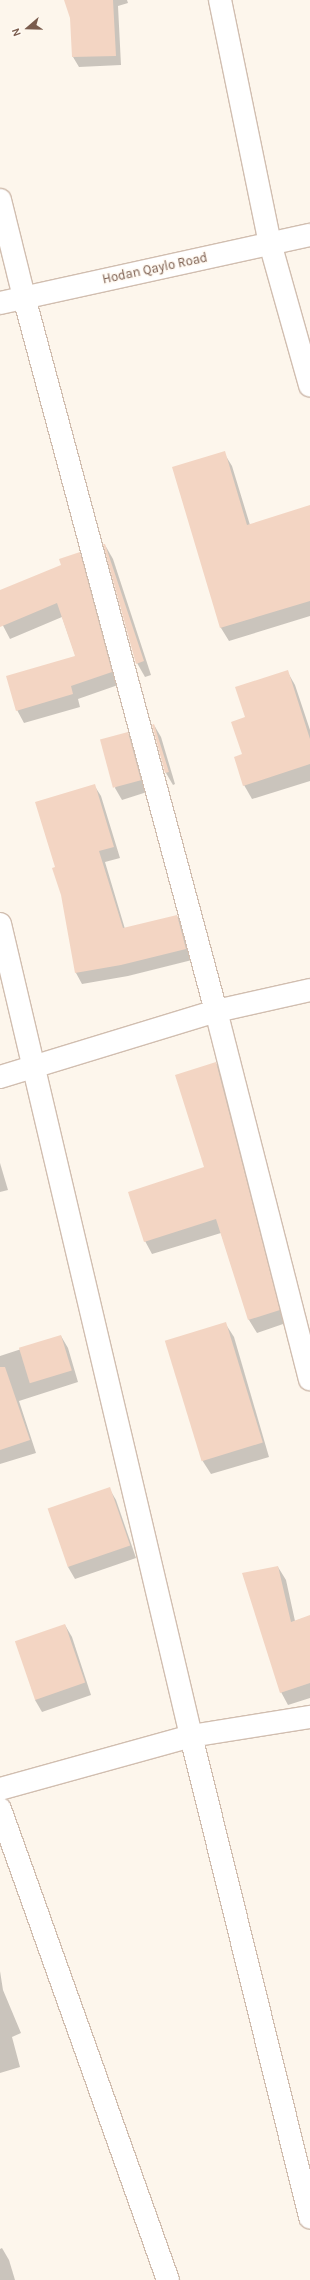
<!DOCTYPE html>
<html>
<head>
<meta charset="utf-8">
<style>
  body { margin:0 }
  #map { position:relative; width:310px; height:2280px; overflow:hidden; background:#fdf6ec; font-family:Karla,sans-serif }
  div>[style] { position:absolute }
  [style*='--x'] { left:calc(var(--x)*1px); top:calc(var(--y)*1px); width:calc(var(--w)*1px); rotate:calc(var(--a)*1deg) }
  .shadow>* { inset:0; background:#0003 }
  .building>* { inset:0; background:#f3d5c3; transform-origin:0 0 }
  .roads { filter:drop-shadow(1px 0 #d1beb0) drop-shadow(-1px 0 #d1beb0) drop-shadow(0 1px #d1beb0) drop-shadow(0 -1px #d1beb0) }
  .minor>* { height:22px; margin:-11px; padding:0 11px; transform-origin:11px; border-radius:11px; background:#fff }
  span { translate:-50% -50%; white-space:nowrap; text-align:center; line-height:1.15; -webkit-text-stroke:3px #fffaf3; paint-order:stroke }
  .street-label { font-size:13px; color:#7a5c4d }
  .north { position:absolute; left:8px; top:8px; width:40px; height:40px; -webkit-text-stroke:3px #fffaf3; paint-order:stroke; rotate:250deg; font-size:11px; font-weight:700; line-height:16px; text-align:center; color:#7a5c4d }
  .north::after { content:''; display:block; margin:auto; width:14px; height:18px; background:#7a5c4d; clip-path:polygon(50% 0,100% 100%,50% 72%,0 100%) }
</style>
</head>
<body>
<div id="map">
  <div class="shadow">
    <i style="clip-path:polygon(65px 0,127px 0,128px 3px,118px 6px,121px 65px,79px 67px,73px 57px,71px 18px)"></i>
    <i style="clip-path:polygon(224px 453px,232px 466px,250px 525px,310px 506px,310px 616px,229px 641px,221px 628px,173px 468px)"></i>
    <i style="clip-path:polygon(105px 545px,113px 559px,151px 675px,145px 677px,137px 663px)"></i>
    <i style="clip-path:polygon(79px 553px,87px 566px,118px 685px,78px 699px,80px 707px,24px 723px,17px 710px,76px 657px,62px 617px,10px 639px,0 620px,0 592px,62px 566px)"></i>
    <i style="clip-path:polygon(287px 671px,295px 685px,310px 730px,310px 781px,252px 799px,244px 785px,243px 754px,246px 718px)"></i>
    <i style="clip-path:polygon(154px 725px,161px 737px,175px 784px,173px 785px,166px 773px)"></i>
    <i style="clip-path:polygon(128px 733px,135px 745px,147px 792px,122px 800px,115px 788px)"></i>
    <i style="clip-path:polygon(94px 785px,101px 796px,120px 858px,105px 862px,125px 929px,177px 916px,183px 927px,192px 960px,128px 976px,82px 984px,76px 973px,57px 868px)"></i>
    <i style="clip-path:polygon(216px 1063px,223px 1076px,286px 1323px,257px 1333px,249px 1320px,221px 1233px,152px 1254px,145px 1241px,205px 1167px)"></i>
    <i style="clip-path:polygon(0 1163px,8px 1190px,0 1192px)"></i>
    <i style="clip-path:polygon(225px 1323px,234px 1337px,269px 1457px,211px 1474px,202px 1460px)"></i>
    <i style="clip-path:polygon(61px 1336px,68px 1348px,78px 1382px,19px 1401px,36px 1453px,0 1464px,0 1356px)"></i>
    <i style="clip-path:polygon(109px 1488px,116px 1500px,136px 1558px,75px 1579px,68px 1567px)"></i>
    <i style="clip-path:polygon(278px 1567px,286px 1580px,295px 1621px,310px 1616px,310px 1698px,288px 1705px,281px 1692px)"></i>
    <i style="clip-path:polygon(65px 1625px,72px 1637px,91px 1695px,42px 1712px,35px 1700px)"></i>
    <i style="clip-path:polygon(0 1971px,3px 1990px,21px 2033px,12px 2037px,20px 2067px,0 2073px)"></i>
    <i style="clip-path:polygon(2px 2248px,9px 2260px,15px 2280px,0 2280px,0 2249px)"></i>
  </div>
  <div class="building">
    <i style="clip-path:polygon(64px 0,113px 0,116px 56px,72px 57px,70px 18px)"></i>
    <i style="clip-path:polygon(225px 451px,247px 525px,310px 505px,310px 601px,220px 628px,172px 467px)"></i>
    <i style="clip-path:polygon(103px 544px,105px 544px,144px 661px,136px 664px)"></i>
    <i style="clip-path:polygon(80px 552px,112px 672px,71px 686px,73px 694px,16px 711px,6px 676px,75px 656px,57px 603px,0 627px,0 590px,61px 565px,59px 559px)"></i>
    <i style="clip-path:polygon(288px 670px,310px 739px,310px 764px,243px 786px,234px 757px,242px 754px,231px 722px,245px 717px,235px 687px)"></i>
    <i style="clip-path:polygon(154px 724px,169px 772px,165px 773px,152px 725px)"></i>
    <i style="left:128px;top:732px;width:50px;height:29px;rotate:75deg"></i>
    <i style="clip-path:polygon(95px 784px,114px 847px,99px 851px,123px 928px,177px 915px,186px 949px,121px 965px,75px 973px,61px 895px,52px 868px,55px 867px,35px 802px)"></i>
    <i style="clip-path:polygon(216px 1062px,280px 1310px,248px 1320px,216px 1219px,144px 1242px,128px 1192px,204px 1167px,175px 1075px)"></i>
    <i style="left:226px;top:1322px;width:126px;height:64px;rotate:73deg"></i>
    <i style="left:61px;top:1335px;width:37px;height:44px;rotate:73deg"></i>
    <i style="clip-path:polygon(0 1367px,5px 1367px,30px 1440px,0 1450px)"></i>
    <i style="left:110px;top:1487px;width:62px;height:66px;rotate:71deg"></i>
    <i style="clip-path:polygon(278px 1566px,291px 1622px,310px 1615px,310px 1683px,280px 1693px,242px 1573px)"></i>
    <i style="left:65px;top:1624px;width:62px;height:53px;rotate:71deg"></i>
  </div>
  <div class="roads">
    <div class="minor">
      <i style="--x:220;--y:0;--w:248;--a:78.4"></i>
      <i style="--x:270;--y:243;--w:148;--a:74.3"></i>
      <i style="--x:0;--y:200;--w:100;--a:76.1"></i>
      <i style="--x:24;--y:297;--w:739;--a:74.95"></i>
      <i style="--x:216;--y:1011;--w:380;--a:75.7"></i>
      <i style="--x:0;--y:303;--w:317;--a:-12.4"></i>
      <i style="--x:0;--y:924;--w:834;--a:76.76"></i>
      <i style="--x:191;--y:1736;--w:496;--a:76.1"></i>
      <i style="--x:0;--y:1077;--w:226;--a:-17"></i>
      <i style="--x:216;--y:1011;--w:96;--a:-12.6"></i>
      <i style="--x:0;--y:1789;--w:198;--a:-15.5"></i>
      <i style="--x:191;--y:1736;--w:121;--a:-9.1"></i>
      <i style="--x:0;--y:1809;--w:500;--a:70.37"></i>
    </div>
  </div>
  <div class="street-label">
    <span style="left:155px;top:269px;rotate:-12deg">Hodan Qaylo Road</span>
  </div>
  <div class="north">N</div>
</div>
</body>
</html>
